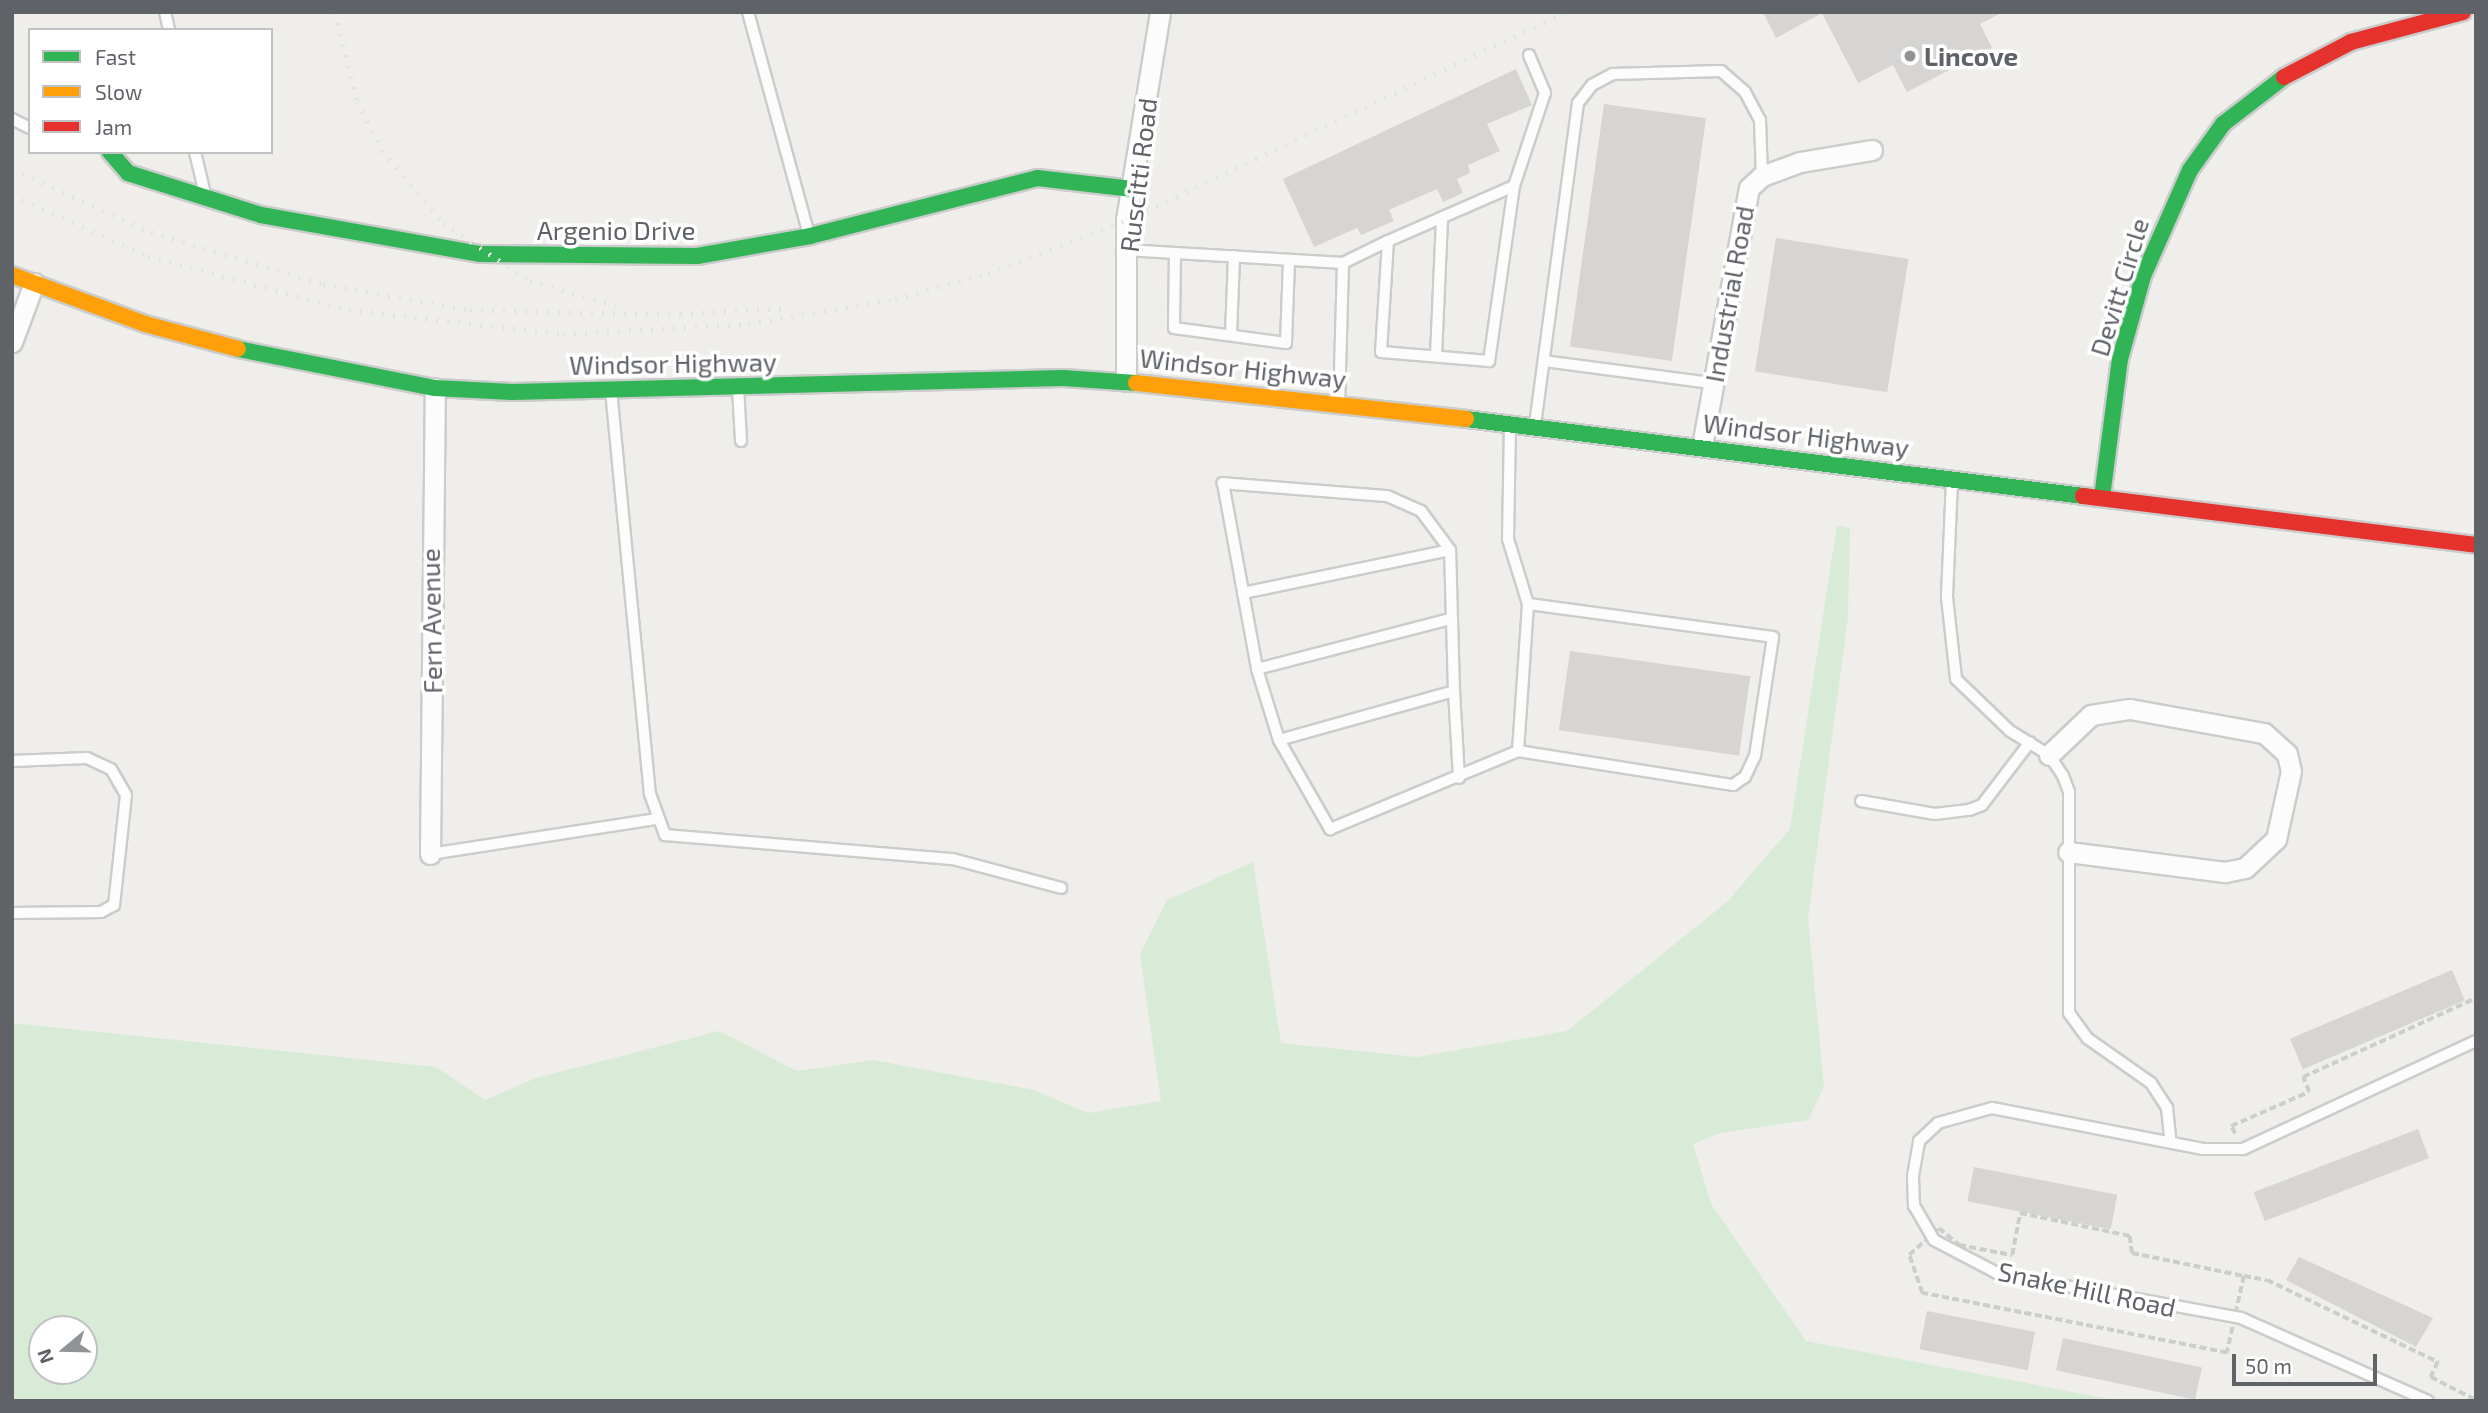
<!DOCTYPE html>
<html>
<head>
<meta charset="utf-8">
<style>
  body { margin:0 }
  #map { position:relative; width:2488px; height:1413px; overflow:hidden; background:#efeeea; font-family:"Exo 2",sans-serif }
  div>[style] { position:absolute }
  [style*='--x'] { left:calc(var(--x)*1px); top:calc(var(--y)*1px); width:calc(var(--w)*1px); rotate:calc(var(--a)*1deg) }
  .green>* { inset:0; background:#d8ebd6 }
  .building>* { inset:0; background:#d6d5d3; transform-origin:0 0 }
  .path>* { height:3.5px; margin-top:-1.75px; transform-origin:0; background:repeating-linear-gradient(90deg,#cacfcc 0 7px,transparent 0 10.5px) }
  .roads { filter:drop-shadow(2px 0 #cbcccc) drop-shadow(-2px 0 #cbcccc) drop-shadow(0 2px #cbcccc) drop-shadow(0 -2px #cbcccc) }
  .lane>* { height:10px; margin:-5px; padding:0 5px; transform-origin:5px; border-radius:5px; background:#fdfcfc }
  .street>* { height:19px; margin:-9.5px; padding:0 9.5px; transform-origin:9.5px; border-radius:9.5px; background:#fdfcfc }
  .fast>* { height:16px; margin:-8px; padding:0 8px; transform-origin:8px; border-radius:8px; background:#30b455 }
  .slow>* { height:16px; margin:-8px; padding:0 8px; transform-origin:8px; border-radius:8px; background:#ff9f0a }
  .jam>* { height:16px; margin:-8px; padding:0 8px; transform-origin:8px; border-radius:8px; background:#e5322d }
  .rail>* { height:5px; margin-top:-2.5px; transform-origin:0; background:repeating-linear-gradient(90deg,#e4e4e4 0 2px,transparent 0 11px) }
  .dots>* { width:19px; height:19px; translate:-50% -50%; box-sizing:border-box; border:4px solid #fff; border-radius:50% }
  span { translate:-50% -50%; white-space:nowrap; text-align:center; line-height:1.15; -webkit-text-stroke:7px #fff; paint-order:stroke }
  .poi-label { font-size:26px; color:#5f6368; font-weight:700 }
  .left { translate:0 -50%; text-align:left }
  .street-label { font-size:26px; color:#5f6368 }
  .frame { position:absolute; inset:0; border:14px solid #5f6368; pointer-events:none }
  .legend { position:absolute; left:28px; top:28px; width:245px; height:126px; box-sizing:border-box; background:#fff; border:2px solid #bfc1c3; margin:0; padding:9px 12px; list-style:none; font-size:21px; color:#5f6368 }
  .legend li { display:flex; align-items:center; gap:14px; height:35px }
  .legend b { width:35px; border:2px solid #bfc1c3 }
  .north { position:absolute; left:28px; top:1315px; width:70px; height:70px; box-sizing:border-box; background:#fff; border:2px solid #bfc1c3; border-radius:50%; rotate:251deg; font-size:19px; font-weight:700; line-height:28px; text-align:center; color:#5f6368 }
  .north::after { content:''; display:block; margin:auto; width:24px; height:32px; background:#919496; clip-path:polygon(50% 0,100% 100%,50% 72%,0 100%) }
  .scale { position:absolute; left:2232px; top:1354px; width:145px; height:32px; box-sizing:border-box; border:4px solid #5f6368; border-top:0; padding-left:9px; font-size:21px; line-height:24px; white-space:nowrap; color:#5f6368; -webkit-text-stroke:5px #fff; paint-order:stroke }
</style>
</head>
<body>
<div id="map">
  <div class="green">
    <i style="clip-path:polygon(evenodd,1837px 525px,1850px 528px,1848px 617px,1808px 918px,1824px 1087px,1808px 1120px,1720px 1133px,1693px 1144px,1711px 1204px,1806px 1341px,2120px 1401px,12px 1401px,12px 1023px,436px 1067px,485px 1100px,536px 1078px,719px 1031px,797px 1071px,873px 1060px,1034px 1090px,1088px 1113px,1161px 1101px,1140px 954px,1167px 900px,1253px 862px,1281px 1043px,1417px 1057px,1567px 1031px,1727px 902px,1790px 829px,1837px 525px,42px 1329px,84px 1329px,84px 1371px,42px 1371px,42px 1329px)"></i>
  </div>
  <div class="building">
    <i style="clip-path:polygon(1763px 12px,2003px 12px,1980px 24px,1992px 48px,1907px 92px,1893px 65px,1858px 83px,1822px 13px,1776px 38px)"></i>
    <i style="clip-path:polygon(1516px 69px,1532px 105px,1487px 124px,1500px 151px,1468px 165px,1470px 173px,1457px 179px,1463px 193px,1443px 202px,1437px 189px,1389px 210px,1394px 221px,1361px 235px,1357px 228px,1314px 247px,1283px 179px)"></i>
    <i style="left:1604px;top:104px;width:103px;height:245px;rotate:8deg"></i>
    <i style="left:1776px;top:238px;width:134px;height:135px;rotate:9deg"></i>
    <i style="left:1570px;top:651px;width:182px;height:80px;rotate:8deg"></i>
    <i style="left:2452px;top:970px;width:33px;height:176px;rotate:67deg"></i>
    <i style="left:2418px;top:1129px;width:31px;height:176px;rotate:69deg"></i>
    <i style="left:1974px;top:1167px;width:146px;height:35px;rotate:11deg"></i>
    <i style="clip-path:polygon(2299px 1257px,2433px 1318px,2416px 1347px,2286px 1280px)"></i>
    <i style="left:1927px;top:1311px;width:110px;height:39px;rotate:11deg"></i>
    <i style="left:2063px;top:1338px;width:142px;height:33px;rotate:12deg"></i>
  </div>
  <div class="path">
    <i style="--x:2235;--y:1134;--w:9;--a:-117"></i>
    <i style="--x:2231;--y:1126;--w:85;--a:-23.6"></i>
    <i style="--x:2309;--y:1092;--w:16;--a:-112"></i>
    <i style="--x:2303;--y:1077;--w:190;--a:-24.5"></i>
    <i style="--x:2020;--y:1213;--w:112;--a:11.8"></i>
    <i style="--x:2130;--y:1236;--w:17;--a:83"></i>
    <i style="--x:2132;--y:1253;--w:114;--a:11.6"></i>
    <i style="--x:2244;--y:1276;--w:79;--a:102.4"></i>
    <i style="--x:2227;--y:1353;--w:311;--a:-168.9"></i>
    <i style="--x:1922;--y:1293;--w:40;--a:-108.9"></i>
    <i style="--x:1909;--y:1255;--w:40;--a:-42"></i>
    <i style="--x:1939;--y:1228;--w:26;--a:40"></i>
    <i style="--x:1959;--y:1245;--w:54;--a:10.7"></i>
    <i style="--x:2012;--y:1255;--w:43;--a:-79.2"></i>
    <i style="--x:2244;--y:1276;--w:23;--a:10"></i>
    <i style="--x:2267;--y:1280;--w:190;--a:25.6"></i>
    <i style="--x:2438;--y:1362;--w:17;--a:115"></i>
    <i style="--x:2431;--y:1377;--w:51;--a:27.1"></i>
  </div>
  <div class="roads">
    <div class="lane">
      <i style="--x:165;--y:12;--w:18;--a:77"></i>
      <i style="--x:748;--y:12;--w:231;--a:74.7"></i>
      <i style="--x:12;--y:119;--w:20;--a:27"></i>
      <i style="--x:195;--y:152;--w:43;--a:76.6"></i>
      <i style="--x:1514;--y:186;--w:98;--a:-71.6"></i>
      <i style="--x:1545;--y:93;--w:41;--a:-112.8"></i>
      <i style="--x:1126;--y:250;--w:217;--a:3.4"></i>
      <i style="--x:1343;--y:263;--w:139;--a:91.6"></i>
      <i style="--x:1175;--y:253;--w:75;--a:90.8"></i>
      <i style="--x:1174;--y:328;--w:113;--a:7.6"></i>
      <i style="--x:1286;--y:343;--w:83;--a:-87.9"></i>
      <i style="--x:1343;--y:263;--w:50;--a:-26.1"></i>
      <i style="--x:1388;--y:241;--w:137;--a:-23.6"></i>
      <i style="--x:1514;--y:186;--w:177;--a:98.1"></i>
      <i style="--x:1489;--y:361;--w:108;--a:-175.2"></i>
      <i style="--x:1381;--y:352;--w:111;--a:-86.4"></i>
      <i style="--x:1231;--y:335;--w:79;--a:-87.8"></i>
      <i style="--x:1436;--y:356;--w:139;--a:-87.5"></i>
      <i style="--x:1544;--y:361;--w:169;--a:7.5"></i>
      <i style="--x:738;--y:387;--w:54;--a:86.8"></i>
      <i style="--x:611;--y:390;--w:406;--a:84.5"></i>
      <i style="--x:650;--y:794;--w:44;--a:69.9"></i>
      <i style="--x:665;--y:835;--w:289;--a:4.8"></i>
      <i style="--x:953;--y:859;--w:112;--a:15"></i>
      <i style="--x:1535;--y:425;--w:325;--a:-82.4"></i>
      <i style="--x:1578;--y:103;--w:23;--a:-52"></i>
      <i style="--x:1592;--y:85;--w:24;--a:-28"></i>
      <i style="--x:1613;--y:74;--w:108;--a:-1.6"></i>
      <i style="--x:1721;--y:71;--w:32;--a:41"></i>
      <i style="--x:1745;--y:92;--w:32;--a:62"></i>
      <i style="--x:1760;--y:120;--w:56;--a:88"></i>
      <i style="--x:1952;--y:481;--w:116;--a:92.5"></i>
      <i style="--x:1947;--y:597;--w:82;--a:83.7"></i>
      <i style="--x:1956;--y:679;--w:75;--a:43.9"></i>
      <i style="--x:2010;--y:731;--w:46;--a:31.6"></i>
      <i style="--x:2049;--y:755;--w:25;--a:56"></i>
      <i style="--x:2063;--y:776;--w:17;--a:69"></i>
      <i style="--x:2069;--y:792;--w:221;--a:90"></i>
      <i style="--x:2069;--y:1013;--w:31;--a:54"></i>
      <i style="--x:2087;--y:1038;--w:78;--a:35.1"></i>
      <i style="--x:2151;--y:1083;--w:30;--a:57"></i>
      <i style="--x:2167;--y:1108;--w:30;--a:84"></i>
      <i style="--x:1243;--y:593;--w:211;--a:-11.7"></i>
      <i style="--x:1257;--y:669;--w:200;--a:-14.5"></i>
      <i style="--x:1454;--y:691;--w:87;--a:86.7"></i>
      <i style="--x:1279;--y:740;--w:182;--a:-15.6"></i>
      <i style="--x:1454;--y:691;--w:141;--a:-91.6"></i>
      <i style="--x:1450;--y:550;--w:49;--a:-126.6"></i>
      <i style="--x:1421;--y:511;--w:37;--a:-156"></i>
      <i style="--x:1387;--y:496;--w:165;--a:-175.5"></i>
      <i style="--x:1223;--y:483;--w:189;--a:79.6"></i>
      <i style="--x:1257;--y:669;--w:74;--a:72.8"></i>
      <i style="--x:1279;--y:740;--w:103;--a:60.2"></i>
      <i style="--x:1330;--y:829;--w:204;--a:-22.5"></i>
      <i style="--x:1518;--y:751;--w:147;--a:-86.1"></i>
      <i style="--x:1528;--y:604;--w:68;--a:-107.1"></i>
      <i style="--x:1508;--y:539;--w:112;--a:-89"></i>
      <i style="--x:1518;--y:751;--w:218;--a:9"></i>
      <i style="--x:1733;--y:785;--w:14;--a:-34"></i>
      <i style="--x:1745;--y:777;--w:23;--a:-65"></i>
      <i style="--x:1755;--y:756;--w:120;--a:-81.4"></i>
      <i style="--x:1773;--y:637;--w:247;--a:-172.3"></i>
      <i style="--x:12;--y:761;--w:75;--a:-2.3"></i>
      <i style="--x:87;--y:758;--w:26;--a:25"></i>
      <i style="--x:111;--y:769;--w:30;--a:60"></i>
      <i style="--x:126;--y:795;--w:111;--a:96.2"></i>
      <i style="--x:114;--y:905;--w:15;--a:152"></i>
      <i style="--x:101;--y:912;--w:89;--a:179.4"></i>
      <i style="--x:1861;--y:801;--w:75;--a:10"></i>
      <i style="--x:1935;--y:814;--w:34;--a:-7"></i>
      <i style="--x:1969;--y:810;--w:14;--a:-21"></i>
      <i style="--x:1982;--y:805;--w:79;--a:-52.7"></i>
      <i style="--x:430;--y:854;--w:228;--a:-8.8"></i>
      <i style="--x:2428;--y:1401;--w:205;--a:-156.1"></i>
      <i style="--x:2241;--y:1318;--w:248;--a:-169.6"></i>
      <i style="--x:1997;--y:1273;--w:71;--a:-152.4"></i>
      <i style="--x:1934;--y:1240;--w:39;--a:-120"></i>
      <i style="--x:1914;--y:1206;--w:30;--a:-92"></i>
      <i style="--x:1913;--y:1176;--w:36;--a:-80"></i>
      <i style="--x:1919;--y:1141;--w:26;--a:-43"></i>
      <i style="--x:1938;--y:1123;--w:56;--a:-15.5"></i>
      <i style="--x:1992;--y:1108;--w:215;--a:11"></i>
      <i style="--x:2203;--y:1149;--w:40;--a:0"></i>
      <i style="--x:2243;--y:1149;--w:257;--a:-24.9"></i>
    </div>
    <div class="street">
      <i style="--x:12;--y:342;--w:63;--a:-69.6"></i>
      <i style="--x:1126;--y:381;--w:161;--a:-90"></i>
      <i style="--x:1126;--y:220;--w:211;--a:-80.7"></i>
      <i style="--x:1702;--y:446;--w:262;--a:-79.7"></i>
      <i style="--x:1749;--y:188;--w:18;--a:-43"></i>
      <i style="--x:1762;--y:176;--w:40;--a:-20.2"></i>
      <i style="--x:1800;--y:162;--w:73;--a:-9.5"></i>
      <i style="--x:2049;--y:755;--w:58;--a:-43.6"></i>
      <i style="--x:2091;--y:715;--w:39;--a:-9"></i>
      <i style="--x:2130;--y:709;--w:136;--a:10.2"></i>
      <i style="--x:2264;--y:733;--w:31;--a:42"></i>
      <i style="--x:2287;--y:754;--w:17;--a:77"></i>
      <i style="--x:2291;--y:771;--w:70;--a:102.4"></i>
      <i style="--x:2276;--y:839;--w:42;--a:136.9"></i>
      <i style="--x:2245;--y:868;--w:20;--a:169"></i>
      <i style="--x:2225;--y:872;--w:158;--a:-172.7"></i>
      <i style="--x:430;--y:854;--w:466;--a:-89.4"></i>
    </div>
    <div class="fast">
      <i style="--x:110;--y:152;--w:28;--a:49"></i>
      <i style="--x:128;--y:173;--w:139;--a:17.5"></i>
      <i style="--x:261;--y:215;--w:223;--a:10.1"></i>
      <i style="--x:481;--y:254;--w:216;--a:0.5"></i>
      <i style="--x:697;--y:256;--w:115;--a:-10"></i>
      <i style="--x:810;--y:236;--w:234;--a:-14.3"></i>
      <i style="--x:1037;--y:178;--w:96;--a:6.6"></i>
      <i style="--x:238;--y:349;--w:201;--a:11.2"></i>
      <i style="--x:435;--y:388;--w:77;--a:3"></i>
      <i style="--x:512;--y:392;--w:551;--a:-1.46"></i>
      <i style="--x:1063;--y:378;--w:73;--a:3.9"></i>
      <i style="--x:1466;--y:419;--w:622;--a:7.11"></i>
      <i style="--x:2102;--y:497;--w:139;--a:-82.6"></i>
      <i style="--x:2120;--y:359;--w:86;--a:-74.5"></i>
      <i style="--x:2143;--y:276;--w:116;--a:-66.1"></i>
      <i style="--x:2190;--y:170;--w:57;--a:-54.3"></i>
      <i style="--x:2223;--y:124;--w:77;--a:-37.6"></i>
    </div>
    <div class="slow">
      <i style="--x:12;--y:275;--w:142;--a:20.2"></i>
      <i style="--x:145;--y:324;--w:96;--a:15"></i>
      <i style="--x:1136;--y:383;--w:332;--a:6.2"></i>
    </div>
    <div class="jam">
      <i style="--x:2284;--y:77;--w:76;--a:-27.6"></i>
      <i style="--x:2351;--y:42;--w:116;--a:-15"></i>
      <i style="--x:2083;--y:496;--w:396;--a:7.1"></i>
    </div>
  </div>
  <div class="rail">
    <i style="--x:335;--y:12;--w:92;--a:76.1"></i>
    <i style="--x:357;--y:101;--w:55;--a:63"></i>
    <i style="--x:382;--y:150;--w:95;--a:50.1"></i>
    <i style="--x:443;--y:223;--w:105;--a:33.7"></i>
    <i style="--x:530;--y:281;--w:91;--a:16"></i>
    <i style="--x:12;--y:169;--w:153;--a:24.4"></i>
    <i style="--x:151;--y:232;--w:180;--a:16.8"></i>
    <i style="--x:323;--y:284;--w:149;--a:10"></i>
    <i style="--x:470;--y:310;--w:218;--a:1.3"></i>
    <i style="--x:12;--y:195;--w:149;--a:24.2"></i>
    <i style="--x:148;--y:256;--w:208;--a:15"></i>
    <i style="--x:349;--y:310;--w:215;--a:6.4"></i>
    <i style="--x:563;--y:334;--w:185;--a:-3.1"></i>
    <i style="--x:748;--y:324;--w:149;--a:-9.7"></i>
    <i style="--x:895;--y:299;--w:97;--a:-15.6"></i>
    <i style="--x:988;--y:273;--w:148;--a:-21"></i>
    <i style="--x:1126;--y:220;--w:488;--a:-25.3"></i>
    <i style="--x:680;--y:314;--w:108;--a:-3.2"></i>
  </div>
  <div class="dots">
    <i style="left:1910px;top:56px;background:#919496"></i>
  </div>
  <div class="poi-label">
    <span class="left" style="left:1924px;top:56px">Lincove</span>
  </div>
  <div class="street-label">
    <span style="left:1138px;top:175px;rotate:-83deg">Ruscitti Road</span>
    <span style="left:616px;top:230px">Argenio Drive</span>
    <span style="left:2119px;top:287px;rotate:-73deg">Devitt Circle</span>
    <span style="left:1729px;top:294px;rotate:-80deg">Industrial Road</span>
    <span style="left:673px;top:363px;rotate:-1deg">Windsor Highway</span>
    <span style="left:1243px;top:368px;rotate:6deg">Windsor Highway</span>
    <span style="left:1806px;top:435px;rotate:7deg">Windsor Highway</span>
    <span style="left:431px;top:621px;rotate:-91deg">Fern Avenue</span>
    <span style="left:2087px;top:1289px;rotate:12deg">Snake Hill Road</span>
  </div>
  <div class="frame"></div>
  <ul class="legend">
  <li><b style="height:9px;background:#30b455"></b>Fast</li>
  <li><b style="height:9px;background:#ff9f0a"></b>Slow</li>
  <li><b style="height:9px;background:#e5322d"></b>Jam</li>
  </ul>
  <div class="north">N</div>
  <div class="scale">50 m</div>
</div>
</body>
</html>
